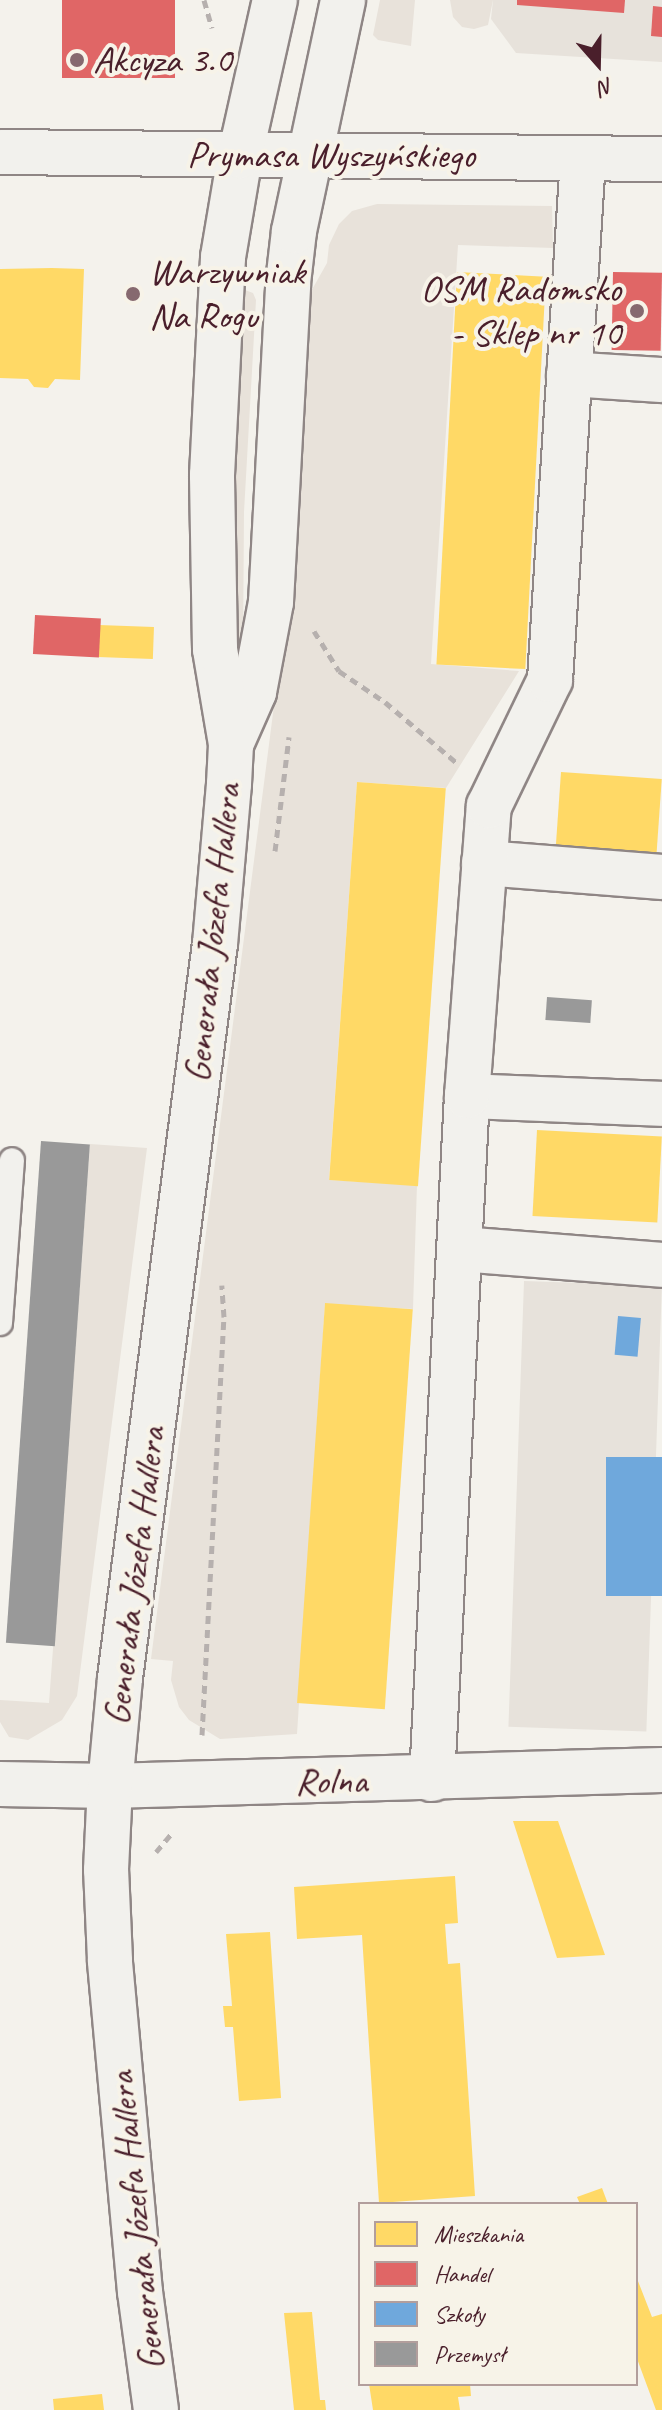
<!DOCTYPE html>
<html>
<head>
<meta charset="utf-8">
<style>
  body { margin:0 }
  #map { position:relative; width:662px; height:2410px; overflow:hidden; background:#f4f2ec; font-family:Caveat,sans-serif }
  div>[style] { position:absolute }
  [style*='--x'] { left:calc(var(--x)*1px); top:calc(var(--y)*1px); width:calc(var(--w)*1px); rotate:calc(var(--a)*1deg) }
  .built>* { inset:0; background:#e7e2db; transform-origin:0 0 }
  .green>* { inset:0; background:#e8e2da }
  .homes>* { inset:0; background:#ffd966; transform-origin:0 0 }
  .shops>* { inset:0; background:#e06666; transform-origin:0 0 }
  .schools>* { inset:0; background:#6fa8dc; transform-origin:0 0 }
  .industry>* { inset:0; background:#999; transform-origin:0 0 }
  .path>* { height:5px; margin-top:-2.5px; transform-origin:0; background:repeating-linear-gradient(90deg,#b6b0ae 0 8px,transparent 0 14px) }
  .roads { filter:drop-shadow(2px 0 #8f8685) drop-shadow(-2px 0 #8f8685) drop-shadow(0 2px #8f8685) drop-shadow(0 -2px #8f8685) }
  .lane>* { height:24px; margin:-12px; padding:0 12px; transform-origin:12px; border-radius:12px; background:#f2f1ed }
  .street>* { height:44px; margin:-22px; padding:0 22px; transform-origin:22px; border-radius:22px; background:#f2f1ed }
  .secondary>* { height:44px; margin:-22px; padding:0 22px; transform-origin:22px; border-radius:22px; background:#f2f1ed }
  .dots>* { width:22px; height:22px; translate:-50% -50%; box-sizing:border-box; border:4px solid #f7f3e8; border-radius:50% }
  span { translate:-50% -50%; white-space:nowrap; text-align:center; line-height:1.15; -webkit-text-stroke:8px #f7f3e8; paint-order:stroke }
  .poi-label { font-size:38px; color:#4a1f2b }
  .left { translate:0 -50%; text-align:left }
  .right { translate:-100% -50%; text-align:right }
  .street-label { font-size:38px; color:#4a1f2b }
  .legend { position:absolute; left:358px; top:2202px; width:280px; height:184px; box-sizing:border-box; background:#f7f3e8; border:2px solid #b29e9c; margin:0; padding:10px 14px; list-style:none; font-size:24px; color:#4a1f2b }
  .legend li { display:flex; align-items:center; gap:16px; height:40px }
  .legend b { width:40px; border:2px solid #b29e9c }
  .north { position:absolute; left:558px; top:24px; width:80px; height:80px; -webkit-text-stroke:6px #f7f3e8; paint-order:stroke; rotate:160deg; font-size:22px; font-weight:700; line-height:32px; text-align:center; color:#4a1f2b }
  .north::after { content:''; display:block; margin:auto; width:28px; height:36px; background:#4a1f2b; clip-path:polygon(50% 0,100% 100%,50% 72%,0 100%) }
</style>
</head>
<body>
<div id="map">
  <div class="built">
    <i style="clip-path:polygon(493px 0,662px 0,662px 62px,516px 53px,491px 19px)"></i>
    <i style="left:524px;top:1281px;width:138px;height:446px;rotate:2deg"></i>
  </div>
  <div class="green">
    <i style="clip-path:polygon(380px 0,415px 0,411px 46px,378px 40px,373px 35px)"></i>
    <i style="clip-path:polygon(450px 0,493px 0,488px 25px,474px 29px,462px 27px,453px 17px)"></i>
    <i style="clip-path:polygon(377px 204px,552px 206px,553px 248px,458px 245px,431px 664px,519px 671px,446px 788px,357px 782px,329px 1180px,417px 1185px,413px 1309px,325px 1304px,297px 1734px,220px 1739px,189px 1720px,179px 1707px,171px 1680px,173px 1661px,151px 1659px,284px 628px,305px 302px,327px 263px,329px 245px,339px 224px,352px 211px)"></i>
    <i style="clip-path:polygon(245px 290px,253px 293px,256px 300px,244px 512px,243px 647px,233px 685px,229px 559px,240px 294px)"></i>
    <i style="clip-path:polygon(90px 1144px,147px 1148px,77px 1696px,62px 1720px,28px 1740px,9px 1737px,0 1722px,0 1700px,49px 1703px)"></i>
  </div>
  <div class="homes">
    <i style="clip-path:polygon(52px 268px,84px 269px,80px 380px,55px 379px,48px 388px,34px 387px,28px 379px,0 378px,0 269px)"></i>
    <i style="left:457px;top:272px;width:89px;height:393px;rotate:3deg"></i>
    <i style="left:99px;top:625px;width:55px;height:32px;rotate:2deg"></i>
    <i style="left:561px;top:772px;width:101px;height:88px;rotate:4deg"></i>
    <i style="left:357px;top:782px;width:89px;height:399px;rotate:4deg"></i>
    <i style="left:537px;top:1130px;width:125px;height:86px;rotate:3deg"></i>
    <i style="left:325px;top:1303px;width:88px;height:401px;rotate:4deg"></i>
    <i style="clip-path:polygon(513px 1821px,558px 1821px,605px 1955px,557px 1958px)"></i>
    <i style="clip-path:polygon(455px 1876px,458px 1923px,445px 1924px,448px 1964px,460px 1963px,475px 2196px,379px 2203px,362px 1935px,297px 1939px,294px 1887px)"></i>
    <i style="clip-path:polygon(270px 1932px,281px 2098px,239px 2101px,233px 2027px,225px 2027px,223px 2006px,232px 2006px,226px 1934px)"></i>
    <i style="clip-path:polygon(602px 2188px,608px 2204px,580px 2204px,577px 2197px)"></i>
    <i style="clip-path:polygon(636px 2276px,652px 2317px,662px 2314px,662px 2410px,656px 2410px,636px 2356px)"></i>
    <i style="clip-path:polygon(312px 2312px,320px 2400px,325px 2400px,326px 2410px,294px 2410px,284px 2313px)"></i>
    <i style="clip-path:polygon(369px 2384px,470px 2384px,471px 2396px,458px 2397px,460px 2410px,373px 2410px)"></i>
    <i style="clip-path:polygon(102px 2394px,104px 2410px,54px 2410px,53px 2399px)"></i>
  </div>
  <div class="shops">
    <i style="left:62px;top:0;width:113px;height:78px"></i>
    <i style="clip-path:polygon(517px 0,625px 0,624px 13px,517px 5px)"></i>
    <i style="clip-path:polygon(653px 6px,662px 7px,662px 37px,651px 36px)"></i>
    <i style="left:613px;top:272px;width:49px;height:78px;rotate:1deg"></i>
    <i style="left:35px;top:615px;width:66px;height:39px;rotate:3deg"></i>
  </div>
  <div class="schools">
    <i style="left:618px;top:1316px;width:23px;height:39px;rotate:5deg"></i>
    <i style="left:662px;top:1457px;width:139px;height:56px;rotate:90deg"></i>
  </div>
  <div class="industry">
    <i style="left:547px;top:997px;width:45px;height:23px;rotate:4deg"></i>
    <i style="left:41px;top:1141px;width:49px;height:503px;rotate:4deg"></i>
  </div>
  <div class="path">
    <i style="--x:204;--y:0;--w:29;--a:74"></i>
    <i style="--x:314;--y:631;--w:47;--a:58"></i>
    <i style="--x:339;--y:671;--w:55;--a:34"></i>
    <i style="--x:385;--y:702;--w:96;--a:40.3"></i>
    <i style="--x:275;--y:851;--w:115;--a:-83"></i>
    <i style="--x:202;--y:1735;--w:419;--a:-87"></i>
    <i style="--x:224;--y:1317;--w:32;--a:-94"></i>
    <i style="--x:156;--y:1852;--w:26;--a:-50"></i>
  </div>
  <div class="roads">
    <div class="lane">
      <i style="--x:0;--y:1323;--w:163;--a:-85.8"></i>
    </div>
    <div class="street">
      <i style="--x:569;--y:374;--w:93;--a:3.7"></i>
      <i style="--x:484;--y:863;--w:179;--a:4.5"></i>
      <i style="--x:467;--y:1096;--w:195;--a:2.3"></i>
      <i style="--x:460;--y:1249;--w:203;--a:4.5"></i>
      <i style="--x:432;--y:1779;--w:684;--a:-87.07"></i>
      <i style="--x:467;--y:1096;--w:291;--a:-85.7"></i>
      <i style="--x:489;--y:806;--w:140;--a:-64.2"></i>
      <i style="--x:550;--y:680;--w:523;--a:-86.38"></i>
      <i style="--x:0;--y:1784;--w:110;--a:1"></i>
      <i style="--x:110;--y:1786;--w:552;--a:-1.66"></i>
    </div>
    <div class="secondary">
      <i style="--x:0;--y:152;--w:662;--a:0.61"></i>
      <i style="--x:231;--y:744;--w:57;--a:-66.1"></i>
      <i style="--x:254;--y:692;--w:92;--a:-79.3"></i>
      <i style="--x:271;--y:602;--w:319;--a:-86.9"></i>
      <i style="--x:288;--y:283;--w:52;--a:-83.4"></i>
      <i style="--x:294;--y:231;--w:236;--a:-78"></i>
      <i style="--x:156;--y:2410;--w:119;--a:-97.7"></i>
      <i style="--x:140;--y:2292;--w:333;--a:-95.2"></i>
      <i style="--x:110;--y:1960;--w:90;--a:-92.5"></i>
      <i style="--x:106;--y:1870;--w:84;--a:-87.3"></i>
      <i style="--x:110;--y:1786;--w:108;--a:-84.7"></i>
      <i style="--x:120;--y:1678;--w:740;--a:-82.63"></i>
      <i style="--x:215;--y:944;--w:161;--a:-85"></i>
      <i style="--x:229;--y:784;--w:40;--a:-87.1"></i>
      <i style="--x:231;--y:744;--w:96;--a:-99.6"></i>
      <i style="--x:215;--y:649;--w:174;--a:-91"></i>
      <i style="--x:212;--y:475;--w:218;--a:-87.1"></i>
      <i style="--x:223;--y:257;--w:102;--a:-80.4"></i>
      <i style="--x:240;--y:156;--w:160;--a:-77.4"></i>
    </div>
  </div>
  <div class="dots">
    <i style="left:77px;top:60px;background:#86696f"></i>
    <i style="left:133px;top:294px;background:#86696f"></i>
    <i style="left:637px;top:311px;background:#86696f"></i>
  </div>
  <div class="poi-label">
    <span class="left" style="left:93px;top:60px">Akcyza 3.0</span>
    <span class="left" style="left:149px;top:294px">Warzywniak<br>Na Rogu</span>
    <span class="right" style="left:621px;top:311px">OSM Radomsko<br>- Sklep nr 10</span>
  </div>
  <div class="street-label">
    <span style="left:331px;top:155px">Prymasa Wyszyńskiego</span>
    <span style="left:212px;top:933px;rotate:-84deg">Generała Józefa Hallera</span>
    <span style="left:134px;top:1576px;rotate:-83deg">Generała Józefa Hallera</span>
    <span style="left:331px;top:1781px;rotate:-1deg">Rolna</span>
    <span style="left:136px;top:2221px;rotate:-96deg">Generała Józefa Hallera</span>
  </div>
  <ul class="legend">
  <li><b style="height:22px;background:#ffd966"></b>Mieszkania</li>
  <li><b style="height:22px;background:#e06666"></b>Handel</li>
  <li><b style="height:22px;background:#6fa8dc"></b>Szkoły</li>
  <li><b style="height:22px;background:#999"></b>Przemysł</li>
  </ul>
  <div class="north">N</div>
</div>
</body>
</html>
